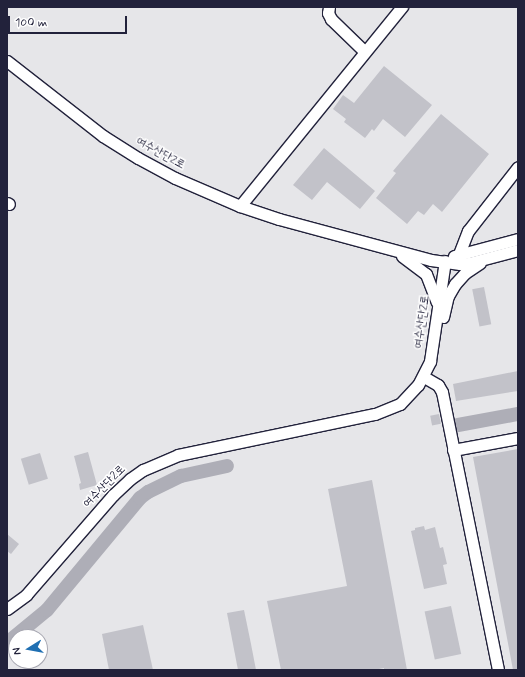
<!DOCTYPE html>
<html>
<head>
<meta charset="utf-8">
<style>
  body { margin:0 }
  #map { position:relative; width:525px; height:677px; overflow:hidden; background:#f6f6f7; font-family:Mynerve,"Poor Story",sans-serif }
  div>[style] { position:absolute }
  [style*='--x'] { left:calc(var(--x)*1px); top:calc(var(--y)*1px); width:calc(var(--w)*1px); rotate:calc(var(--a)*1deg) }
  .built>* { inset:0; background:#e6e6e9 }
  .river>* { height:14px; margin:-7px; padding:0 7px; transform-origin:7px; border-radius:7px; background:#aeaeb7 }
  .building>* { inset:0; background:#c2c2c9; transform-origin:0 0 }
  .roads { filter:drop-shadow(1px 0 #22223b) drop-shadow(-1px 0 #22223b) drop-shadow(0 1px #22223b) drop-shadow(0 -1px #22223b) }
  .minor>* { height:11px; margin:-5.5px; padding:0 5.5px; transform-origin:5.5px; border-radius:5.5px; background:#fff }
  span { translate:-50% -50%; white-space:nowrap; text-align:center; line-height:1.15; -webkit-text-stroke:3px #fff; paint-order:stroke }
  .street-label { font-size:12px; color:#22223b }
  .frame { position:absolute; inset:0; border:8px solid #22223b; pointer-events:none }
  .north { position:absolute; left:8px; top:629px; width:40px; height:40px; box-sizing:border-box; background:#fff; border:1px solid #a7a7b1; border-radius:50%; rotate:259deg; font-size:11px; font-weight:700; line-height:16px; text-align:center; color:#22223b }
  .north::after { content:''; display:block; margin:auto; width:14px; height:18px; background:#1f6fb2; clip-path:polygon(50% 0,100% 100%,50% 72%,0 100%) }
  .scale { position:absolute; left:8px; top:16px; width:119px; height:18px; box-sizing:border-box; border:2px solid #22223b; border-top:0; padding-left:5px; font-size:12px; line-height:14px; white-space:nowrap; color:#22223b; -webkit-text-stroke:3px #fff; paint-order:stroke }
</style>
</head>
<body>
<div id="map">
  <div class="built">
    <i style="clip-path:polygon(evenodd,7px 7px,518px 7px,518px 670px,7px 670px,7px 7px,16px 637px,40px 637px,40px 661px,16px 661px,16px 637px)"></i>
  </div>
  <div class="river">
    <i style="--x:458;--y:425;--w:61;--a:-10.4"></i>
    <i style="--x:7;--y:643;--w:52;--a:-39.5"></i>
    <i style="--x:47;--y:610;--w:146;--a:-50.3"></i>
    <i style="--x:140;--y:498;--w:10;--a:-37"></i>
    <i style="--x:148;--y:492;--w:37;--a:-26"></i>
    <i style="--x:181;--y:476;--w:47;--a:-12.3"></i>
  </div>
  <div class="building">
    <i style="clip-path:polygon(384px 66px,432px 105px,405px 137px,383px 119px,374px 131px,372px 129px,365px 138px,344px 122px,346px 119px,333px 109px,343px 95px,354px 103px)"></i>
    <i style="clip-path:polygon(441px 114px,489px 154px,442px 212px,433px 204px,424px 215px,418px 211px,407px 224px,376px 198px,396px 173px,393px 171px)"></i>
    <i style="clip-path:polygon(324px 148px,375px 191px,360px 209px,327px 182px,312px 200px,293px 185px)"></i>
    <i style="left:484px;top:287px;width:38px;height:12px;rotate:79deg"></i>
    <i style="clip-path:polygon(518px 371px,518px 391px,456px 401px,453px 384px)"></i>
    <i style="left:439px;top:414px;width:10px;height:9px;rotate:79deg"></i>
    <i style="clip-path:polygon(518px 449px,518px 670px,513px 670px,473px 457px)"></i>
    <i style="clip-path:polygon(88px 452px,97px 485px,80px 490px,79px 484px,81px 483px,74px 456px)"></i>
    <i style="left:40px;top:453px;width:27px;height:20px;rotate:73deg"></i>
    <i style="clip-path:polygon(372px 480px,407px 670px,384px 670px,384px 668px,374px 670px,281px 670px,267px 601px,347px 586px,328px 489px)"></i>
    <i style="clip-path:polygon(424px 526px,425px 530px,435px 527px,440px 548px,443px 547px,447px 564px,443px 565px,447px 584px,424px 589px,411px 531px,415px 530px,415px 528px)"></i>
    <i style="clip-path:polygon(7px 534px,19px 544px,11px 554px,7px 551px)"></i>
    <i style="left:451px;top:606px;width:49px;height:27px;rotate:78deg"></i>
    <i style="clip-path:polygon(244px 610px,251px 644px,256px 670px,238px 670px,227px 613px)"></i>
    <i style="clip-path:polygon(143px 625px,153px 670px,109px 670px,102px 634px)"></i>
  </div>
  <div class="roads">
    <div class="minor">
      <i style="--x:329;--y:7;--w:6;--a:99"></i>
      <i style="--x:328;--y:13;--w:7;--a:63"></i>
      <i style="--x:331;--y:19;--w:47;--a:44.1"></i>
      <i style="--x:7;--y:61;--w:122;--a:38"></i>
      <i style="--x:103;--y:136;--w:41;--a:32.2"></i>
      <i style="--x:138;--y:158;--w:42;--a:28.4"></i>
      <i style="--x:175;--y:178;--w:71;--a:23.3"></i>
      <i style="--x:240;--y:206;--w:41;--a:18.4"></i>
      <i style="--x:279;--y:219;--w:157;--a:15.1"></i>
      <i style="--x:431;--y:260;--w:29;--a:8"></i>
      <i style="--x:460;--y:264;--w:9;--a:-6"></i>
      <i style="--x:469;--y:263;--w:51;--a:-14.9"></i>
      <i style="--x:7;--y:203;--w:2;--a:27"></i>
      <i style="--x:240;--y:206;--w:257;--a:-50.9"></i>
      <i style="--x:459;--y:254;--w:25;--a:-69"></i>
      <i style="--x:468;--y:231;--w:81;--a:-52"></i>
      <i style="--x:402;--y:256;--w:30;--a:37"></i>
      <i style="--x:426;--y:274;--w:30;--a:69"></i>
      <i style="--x:454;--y:256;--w:66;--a:-14.9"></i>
      <i style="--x:443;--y:317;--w:22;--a:-77"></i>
      <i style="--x:448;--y:296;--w:14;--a:-60"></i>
      <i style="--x:455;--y:284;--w:15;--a:-48"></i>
      <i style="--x:465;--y:273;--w:18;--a:-34"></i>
      <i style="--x:424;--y:377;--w:16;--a:30"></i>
      <i style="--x:438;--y:385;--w:8;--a:60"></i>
      <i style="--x:442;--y:392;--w:284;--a:78.6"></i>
      <i style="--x:453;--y:450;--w:66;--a:-10.5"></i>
      <i style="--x:7;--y:609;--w:24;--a:-36"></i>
      <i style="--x:26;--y:595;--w:133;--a:-49"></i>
      <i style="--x:113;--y:495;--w:23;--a:-43"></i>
      <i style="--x:130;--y:479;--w:16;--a:-35"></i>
      <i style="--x:143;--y:470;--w:38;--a:-23"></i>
      <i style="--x:178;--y:455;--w:201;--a:-11.8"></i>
      <i style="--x:375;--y:414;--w:27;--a:-22"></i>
      <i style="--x:400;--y:404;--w:26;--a:-47"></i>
      <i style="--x:418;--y:385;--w:27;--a:-63"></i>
      <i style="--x:430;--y:361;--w:101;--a:-81.5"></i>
    </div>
  </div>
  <div class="street-label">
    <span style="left:160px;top:154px;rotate:29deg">여수산단2로</span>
    <span style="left:423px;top:322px;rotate:-82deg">여수산단2로</span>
    <span style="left:105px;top:487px;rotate:-45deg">여수산단2로</span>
  </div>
  <div class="frame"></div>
  <div class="north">N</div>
  <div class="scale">100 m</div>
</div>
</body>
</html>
